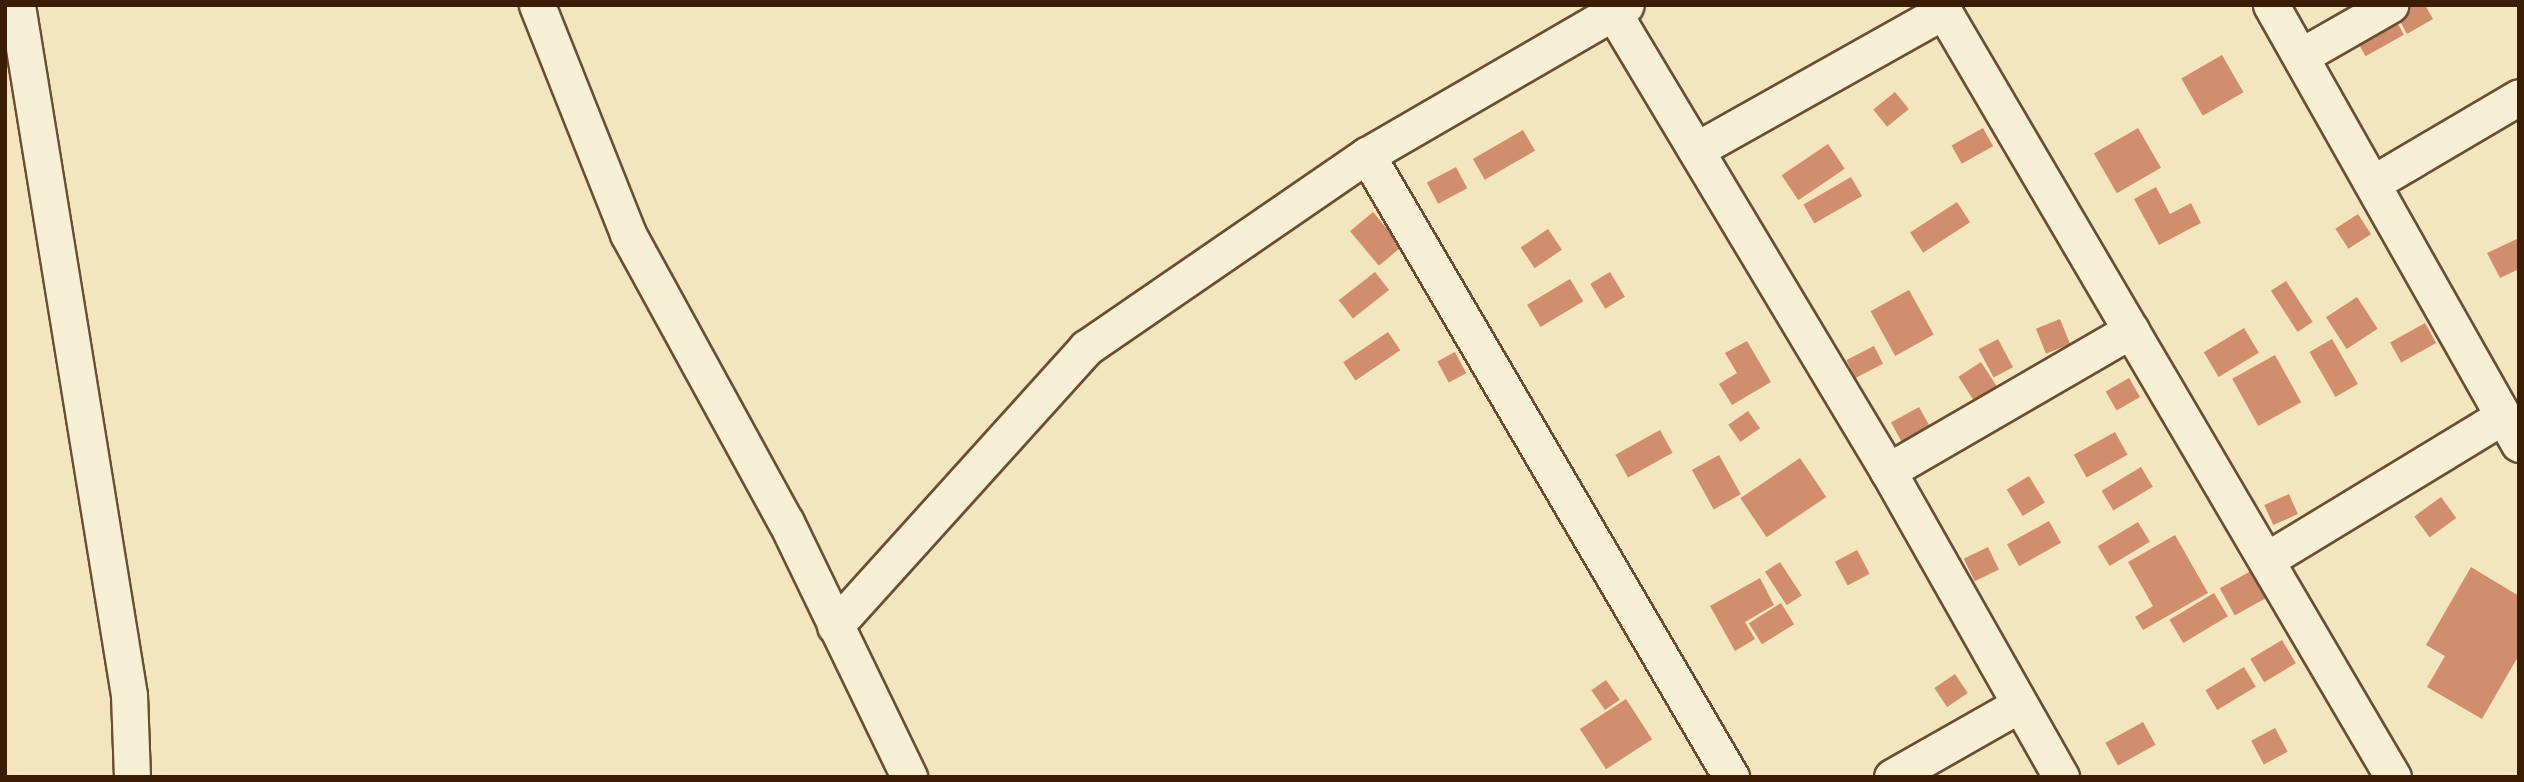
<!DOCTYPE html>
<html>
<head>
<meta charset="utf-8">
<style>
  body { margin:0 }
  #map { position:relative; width:2524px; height:782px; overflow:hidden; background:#f3e6bf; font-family:Vollkorn,serif }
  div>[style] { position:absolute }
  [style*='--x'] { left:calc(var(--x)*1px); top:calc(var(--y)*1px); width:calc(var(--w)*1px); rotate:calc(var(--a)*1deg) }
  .building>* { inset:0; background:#d08e6c; transform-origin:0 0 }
  .roads { filter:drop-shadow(2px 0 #694e34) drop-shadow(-2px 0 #694e34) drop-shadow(0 2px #694e34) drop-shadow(0 -2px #694e34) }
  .minor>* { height:35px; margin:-17.5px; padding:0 17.5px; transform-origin:17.5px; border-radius:17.5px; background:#f7efd5 }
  span { translate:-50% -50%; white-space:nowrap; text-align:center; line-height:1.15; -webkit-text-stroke:5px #f7efd5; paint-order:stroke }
  .frame { position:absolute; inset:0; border:7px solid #3b1c05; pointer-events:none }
</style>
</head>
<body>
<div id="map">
  <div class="building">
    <i style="clip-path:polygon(2391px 5px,2425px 5px,2433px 19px,2407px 34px)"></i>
    <i style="left:2388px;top:6px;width:33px;height:44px;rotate:61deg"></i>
    <i style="left:2222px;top:55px;width:43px;height:47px;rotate:60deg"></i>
    <i style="left:1895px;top:92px;width:22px;height:28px;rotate:51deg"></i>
    <i style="left:1983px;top:128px;width:21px;height:36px;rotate:61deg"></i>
    <i style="left:2138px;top:128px;width:46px;height:51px;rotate:60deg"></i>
    <i style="left:1523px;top:130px;width:24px;height:58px;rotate:60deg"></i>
    <i style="left:1828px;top:144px;width:30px;height:56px;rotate:56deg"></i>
    <i style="left:1456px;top:167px;width:24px;height:33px;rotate:62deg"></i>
    <i style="left:1851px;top:177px;width:22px;height:55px;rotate:60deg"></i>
    <i style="clip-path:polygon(2156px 187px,2170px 214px,2191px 203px,2201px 223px,2159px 245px,2134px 199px)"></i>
    <i style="left:1957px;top:202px;width:24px;height:56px;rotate:57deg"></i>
    <i style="left:1373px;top:212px;width:45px;height:30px;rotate:50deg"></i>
    <i style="left:2358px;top:214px;width:24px;height:27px;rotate:57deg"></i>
    <i style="left:1548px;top:229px;width:25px;height:33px;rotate:56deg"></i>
    <i style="clip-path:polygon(2519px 238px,2519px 269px,2500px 278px,2487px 253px)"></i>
    <i style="left:1375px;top:272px;width:23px;height:46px;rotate:52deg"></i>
    <i style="left:1610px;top:272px;width:29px;height:23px;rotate:59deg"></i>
    <i style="left:1570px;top:279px;width:26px;height:50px;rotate:59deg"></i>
    <i style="left:2286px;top:281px;width:49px;height:18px;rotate:57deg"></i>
    <i style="left:1909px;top:290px;width:51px;height:44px;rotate:61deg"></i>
    <i style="left:2357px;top:297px;width:38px;height:37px;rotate:57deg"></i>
    <i style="left:2060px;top:319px;width:27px;height:26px;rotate:68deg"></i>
    <i style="left:2425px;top:323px;width:23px;height:40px;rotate:61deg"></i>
    <i style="left:2244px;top:328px;width:29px;height:47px;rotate:59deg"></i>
    <i style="left:1388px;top:332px;width:22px;height:54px;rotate:56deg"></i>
    <i style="left:1998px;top:339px;width:32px;height:22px;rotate:62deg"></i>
    <i style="left:2332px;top:339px;width:52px;height:26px;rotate:60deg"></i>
    <i style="clip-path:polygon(1747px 341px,1771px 382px,1732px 405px,1719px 384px,1737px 373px,1725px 353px)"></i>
    <i style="left:1874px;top:346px;width:20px;height:31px;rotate:63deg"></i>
    <i style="left:1455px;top:352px;width:24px;height:20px;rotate:62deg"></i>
    <i style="left:2275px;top:355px;width:54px;height:49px;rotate:61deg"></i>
    <i style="left:1981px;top:362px;width:31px;height:27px;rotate:57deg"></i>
    <i style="left:2129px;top:378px;width:22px;height:27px;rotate:60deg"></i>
    <i style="left:1919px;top:407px;width:23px;height:32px;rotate:61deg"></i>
    <i style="left:1748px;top:411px;width:21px;height:24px;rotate:55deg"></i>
    <i style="left:1660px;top:430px;width:26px;height:51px;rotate:61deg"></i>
    <i style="left:2115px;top:432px;width:26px;height:47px;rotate:61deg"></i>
    <i style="left:1719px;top:455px;width:45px;height:31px;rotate:61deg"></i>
    <i style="left:1800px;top:458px;width:47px;height:72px;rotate:56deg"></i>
    <i style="left:2141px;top:467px;width:23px;height:46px;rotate:59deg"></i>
    <i style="left:2029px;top:476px;width:31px;height:26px;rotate:59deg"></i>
    <i style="left:2289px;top:494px;width:22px;height:27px;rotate:66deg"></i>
    <i style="left:2441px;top:497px;width:26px;height:33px;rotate:54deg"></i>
    <i style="left:2049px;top:521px;width:25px;height:48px;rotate:61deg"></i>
    <i style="left:2138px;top:522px;width:23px;height:47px;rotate:59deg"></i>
    <i style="clip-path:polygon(2175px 535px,2208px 593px,2143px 630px,2135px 617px,2153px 606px,2128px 562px)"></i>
    <i style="left:1988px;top:547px;width:25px;height:27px;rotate:64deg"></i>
    <i style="left:1857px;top:550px;width:27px;height:25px;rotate:62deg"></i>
    <i style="left:1780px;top:562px;width:40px;height:18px;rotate:57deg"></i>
    <i style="left:2260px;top:566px;width:31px;height:46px;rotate:61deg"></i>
    <i style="clip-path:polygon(2471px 567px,2519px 596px,2519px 655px,2482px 719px,2427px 687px,2445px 656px,2426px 645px)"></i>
    <i style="clip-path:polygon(1760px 578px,1774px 605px,1745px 622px,1755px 639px,1735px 651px,1710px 606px)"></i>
    <i style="left:2214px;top:593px;width:27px;height:52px;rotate:59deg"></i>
    <i style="left:1781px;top:603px;width:25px;height:38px;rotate:58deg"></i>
    <i style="left:2282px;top:640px;width:27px;height:37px;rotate:59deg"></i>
    <i style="left:2244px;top:667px;width:23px;height:45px;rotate:59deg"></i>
    <i style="left:1955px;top:674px;width:23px;height:25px;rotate:56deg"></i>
    <i style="left:1606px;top:680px;width:24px;height:18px;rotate:55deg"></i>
    <i style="left:1626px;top:699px;width:48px;height:55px;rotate:57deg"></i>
    <i style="left:2143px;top:722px;width:26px;height:43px;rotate:61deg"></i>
    <i style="left:2275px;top:728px;width:27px;height:27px;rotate:62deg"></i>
  </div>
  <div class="roads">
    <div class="minor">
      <i style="--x:17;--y:5;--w:699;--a:80.78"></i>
      <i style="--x:129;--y:695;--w:82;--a:87.9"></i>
      <i style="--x:537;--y:5;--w:246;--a:68.3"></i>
      <i style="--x:628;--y:234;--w:328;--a:61.3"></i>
      <i style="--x:786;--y:522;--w:283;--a:64.2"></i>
      <i style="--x:1940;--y:5;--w:895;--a:59.6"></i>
      <i style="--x:2271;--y:5;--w:504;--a:60.54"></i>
      <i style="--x:1613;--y:12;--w:535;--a:59.07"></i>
      <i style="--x:1888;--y:471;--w:352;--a:60.5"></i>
      <i style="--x:2301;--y:56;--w:103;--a:-29.8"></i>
      <i style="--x:1696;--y:150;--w:284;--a:-29.3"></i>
      <i style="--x:1367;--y:155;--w:721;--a:59.66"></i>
      <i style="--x:2373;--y:183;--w:169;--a:-30.5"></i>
      <i style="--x:1888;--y:471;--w:281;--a:-30.1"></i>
      <i style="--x:2268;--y:559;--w:275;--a:-31.3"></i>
      <i style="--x:835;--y:626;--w:375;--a:-47.9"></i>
      <i style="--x:1086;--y:348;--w:341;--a:-34.5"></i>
      <i style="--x:1367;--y:155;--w:299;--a:-30.1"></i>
      <i style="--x:1892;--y:777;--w:146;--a:-29.6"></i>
    </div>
  </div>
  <div class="frame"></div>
</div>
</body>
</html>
